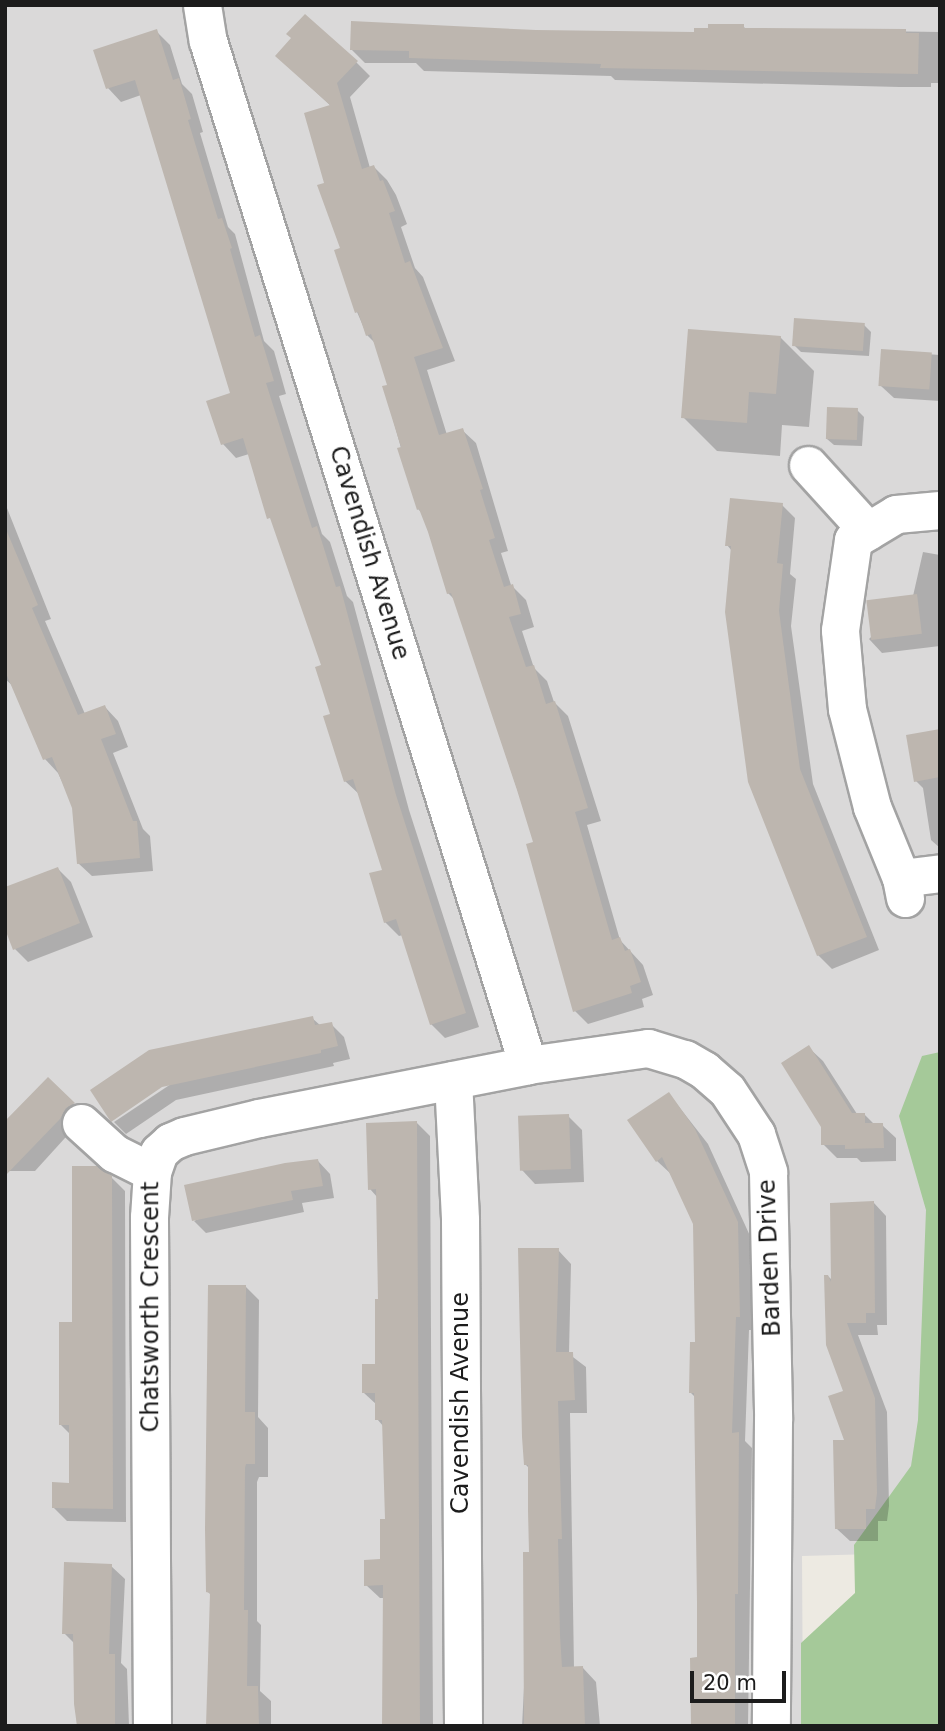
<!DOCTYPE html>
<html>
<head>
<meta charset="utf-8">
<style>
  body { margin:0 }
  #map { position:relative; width:945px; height:1731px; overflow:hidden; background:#edeae2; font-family:"DejaVu Sans",sans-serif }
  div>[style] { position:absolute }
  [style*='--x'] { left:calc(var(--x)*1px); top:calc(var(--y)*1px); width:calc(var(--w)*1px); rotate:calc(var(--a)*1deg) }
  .residential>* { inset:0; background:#dad9d9 }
  .forest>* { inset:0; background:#a5c999 }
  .shadow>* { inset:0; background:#0003 }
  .building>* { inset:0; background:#bdb6af; transform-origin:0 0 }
  .roads { filter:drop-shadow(2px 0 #a3a3a3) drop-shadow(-2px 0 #a3a3a3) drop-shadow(0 2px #a3a3a3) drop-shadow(0 -2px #a3a3a3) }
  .minor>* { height:37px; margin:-18.5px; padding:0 18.5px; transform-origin:18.5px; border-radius:18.5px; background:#fff }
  span { translate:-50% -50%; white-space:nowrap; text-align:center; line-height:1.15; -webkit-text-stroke:5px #fff; paint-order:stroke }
  .street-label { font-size:24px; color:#1c1c1c }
  .frame { position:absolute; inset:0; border:7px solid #1c1c1c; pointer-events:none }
  .scale { position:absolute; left:690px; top:1671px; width:96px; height:32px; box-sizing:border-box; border:4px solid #1c1c1c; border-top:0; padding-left:9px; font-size:21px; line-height:24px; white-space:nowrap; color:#1c1c1c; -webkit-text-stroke:5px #fff; paint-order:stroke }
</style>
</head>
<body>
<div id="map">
  <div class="residential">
    <i style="clip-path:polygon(5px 5px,940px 5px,938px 1444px,873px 1554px,802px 1556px,803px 1726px,5px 1726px)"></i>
  </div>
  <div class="forest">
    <i style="clip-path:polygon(940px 1052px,940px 1726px,801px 1726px,801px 1643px,855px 1593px,854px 1545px,911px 1466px,918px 1420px,926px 1210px,899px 1116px,922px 1056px)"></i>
  </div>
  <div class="shadow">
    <i style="clip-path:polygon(743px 26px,746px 29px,940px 32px,940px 83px,931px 83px,931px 87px,899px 87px,615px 80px,611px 76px,424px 71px,416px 63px,365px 63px,352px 50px,462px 30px,696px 33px)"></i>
    <i style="clip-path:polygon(156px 31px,170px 45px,182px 84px,192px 94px,203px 132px,200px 133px,228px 227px,235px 234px,264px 341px,274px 351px,286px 394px,279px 396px,322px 534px,330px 542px,347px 596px,353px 602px,409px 810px,479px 1027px,445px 1038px,431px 1024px,403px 935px,399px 936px,385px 922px,384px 871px,360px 795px,345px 781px,323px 666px,249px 454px,236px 458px,223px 444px,232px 394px,141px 95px,121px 102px,108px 88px)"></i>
    <i style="clip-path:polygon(356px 62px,370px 76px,350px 97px,370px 168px,374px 167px,387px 180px,396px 195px,407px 224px,401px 227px,415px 268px,423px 277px,455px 361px,427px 370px,447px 435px,462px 430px,476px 443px,508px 551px,501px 553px,511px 585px,526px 600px,534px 627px,522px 631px,534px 668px,547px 681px,554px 702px,568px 716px,601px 821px,587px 825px,620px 940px,643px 965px,653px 995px,642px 999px,644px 1007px,588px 1024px,575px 1011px,535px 843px,455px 600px,448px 593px,423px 514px,418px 509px,384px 387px,389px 386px,376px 344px,367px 335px,357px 312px,327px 184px,332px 107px,291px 69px)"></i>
    <i style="clip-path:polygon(864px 325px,871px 332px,869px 356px,801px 352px,794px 345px)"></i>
    <i style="clip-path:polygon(780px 337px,814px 371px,809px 427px,782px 425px,780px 456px,717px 451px,683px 417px)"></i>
    <i style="clip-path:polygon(883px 351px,940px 355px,940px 401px,894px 398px,881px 386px)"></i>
    <i style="clip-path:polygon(857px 410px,864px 417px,862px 446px,834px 445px,827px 439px)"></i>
    <i style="clip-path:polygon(5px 503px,51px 619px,45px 621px,85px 714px,105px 707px,118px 721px,128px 747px,113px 753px,143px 829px,150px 836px,153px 871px,92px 876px,78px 863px,74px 807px,58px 773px,45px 759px,13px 686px,5px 679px)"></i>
    <i style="clip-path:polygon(782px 505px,795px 518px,790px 574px,796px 579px,791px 626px,813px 784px,879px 950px,832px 969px,818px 955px,732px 551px,727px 545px)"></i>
    <i style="clip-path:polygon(923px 552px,940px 555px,940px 646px,882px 653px,869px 639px,913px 596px)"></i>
    <i style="clip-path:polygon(940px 731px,940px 848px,931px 840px,923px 788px,916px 781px)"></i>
    <i style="clip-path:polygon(58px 869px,71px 882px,93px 937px,28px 962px,15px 949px)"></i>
    <i style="clip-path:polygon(312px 1018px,321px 1026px,331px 1024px,344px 1037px,350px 1059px,333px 1063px,334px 1066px,176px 1100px,126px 1134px,114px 1122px,171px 1084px,92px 1091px)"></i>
    <i style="clip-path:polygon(809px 1048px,823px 1061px,857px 1114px,864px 1114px,875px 1125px,882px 1125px,896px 1138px,896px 1161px,861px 1162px,857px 1158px,837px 1158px,823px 1144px,823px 1126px)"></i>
    <i style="clip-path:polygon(48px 1079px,85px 1116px,35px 1171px,5px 1171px)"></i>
    <i style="clip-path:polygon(669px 1094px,708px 1144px,751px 1238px,753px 1330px,749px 1330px,745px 1441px,752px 1448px,748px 1726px,695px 1726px,698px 1659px,696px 1398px,691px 1393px,697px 1344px,695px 1223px,671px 1174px,657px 1161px,630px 1121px)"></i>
    <i style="clip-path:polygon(568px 1116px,582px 1130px,584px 1182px,535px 1184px,522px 1170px)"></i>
    <i style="clip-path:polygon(416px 1122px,430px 1136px,433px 1726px,384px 1726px,385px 1598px,380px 1598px,366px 1585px,382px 1561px,386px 1520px,384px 1427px,377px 1419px,377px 1405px,364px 1393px,377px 1366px,379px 1301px,378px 1198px,370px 1189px)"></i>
    <i style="clip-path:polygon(318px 1161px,330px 1174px,334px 1198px,302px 1203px,304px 1212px,206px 1233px,194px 1221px)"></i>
    <i style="clip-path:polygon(111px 1177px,125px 1191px,126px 1522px,67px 1521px,53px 1507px,71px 1484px,71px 1435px,60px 1424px,74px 1323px)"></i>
    <i style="clip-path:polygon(874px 1203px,886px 1216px,887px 1325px,877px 1325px,878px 1335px,858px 1335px,887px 1412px,889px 1506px,887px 1521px,878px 1521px,878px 1541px,850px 1541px,837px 1529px,847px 1441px,846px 1392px,828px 1276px,833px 1281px)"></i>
    <i style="clip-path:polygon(558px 1250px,571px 1264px,569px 1354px,586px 1367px,587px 1413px,570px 1413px,574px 1668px,583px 1668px,596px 1682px,600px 1726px,522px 1726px,531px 1553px,529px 1468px,526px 1465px)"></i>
    <i style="clip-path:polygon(246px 1287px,259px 1300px,258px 1417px,268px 1428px,268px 1477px,259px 1477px,257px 1482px,257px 1621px,261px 1625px,260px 1691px,271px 1701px,271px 1726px,207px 1726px,211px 1595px,208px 1592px)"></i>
    <i style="clip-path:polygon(111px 1566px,125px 1579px,121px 1663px,127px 1669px,129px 1726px,77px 1726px,75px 1644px,64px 1633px)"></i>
  </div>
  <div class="building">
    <i style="clip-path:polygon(305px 14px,358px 61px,337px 83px,362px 169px,374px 165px,380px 181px,383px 180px,395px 211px,389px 213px,405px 263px,410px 261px,443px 348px,414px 357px,439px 435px,463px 428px,483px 489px,480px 490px,495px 538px,489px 540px,504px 587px,513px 584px,521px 614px,509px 617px,526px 667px,534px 665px,546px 704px,555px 701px,588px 808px,575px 812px,612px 940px,620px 937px,625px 951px,630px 949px,641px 982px,630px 986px,632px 993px,573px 1012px,526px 844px,533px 842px,517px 790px,451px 593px,447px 594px,428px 532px,419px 509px,417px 510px,397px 448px,401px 447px,382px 386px,387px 385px,371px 334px,366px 336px,358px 312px,355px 313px,334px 250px,340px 248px,317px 185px,324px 183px,304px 113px,330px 105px,275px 56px,291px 38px,286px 34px)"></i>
    <i style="clip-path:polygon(351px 21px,536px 30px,694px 32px,694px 28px,708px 28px,708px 24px,744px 24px,744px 28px,906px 29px,906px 33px,919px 33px,918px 74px,600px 68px,601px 64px,409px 58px,409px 51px,350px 50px)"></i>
    <i style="clip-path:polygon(157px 29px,173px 80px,179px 78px,191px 119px,188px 120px,218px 219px,222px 218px,232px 248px,230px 249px,255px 337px,260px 335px,274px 381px,266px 383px,312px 528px,317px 526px,336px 587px,340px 586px,396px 795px,466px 1013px,430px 1025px,396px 919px,384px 923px,369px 873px,382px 870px,353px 779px,344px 782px,323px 716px,330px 714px,315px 667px,321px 665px,270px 518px,267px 519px,243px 438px,221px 445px,206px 401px,230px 393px,135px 80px,106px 89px,93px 50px)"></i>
    <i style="left:794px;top:318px;width:71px;height:28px;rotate:4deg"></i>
    <i style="clip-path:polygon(688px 329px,781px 336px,776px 394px,749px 392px,747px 423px,681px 418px)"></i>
    <i style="left:881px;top:349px;width:51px;height:37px;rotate:4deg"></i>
    <i style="left:827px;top:407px;width:31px;height:32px;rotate:2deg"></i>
    <i style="clip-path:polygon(730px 498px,783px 503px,777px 563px,783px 564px,779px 611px,800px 769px,867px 937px,817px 956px,748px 782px,725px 612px,731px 546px,725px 546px)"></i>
    <i style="clip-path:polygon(5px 527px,38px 605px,32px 608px,78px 715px,105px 705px,116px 734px,101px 739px,133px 821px,137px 821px,140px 858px,77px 864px,72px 808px,52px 757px,43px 760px,5px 671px)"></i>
    <i style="left:917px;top:594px;width:40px;height:51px;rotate:83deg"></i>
    <i style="clip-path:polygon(940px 729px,940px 777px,914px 782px,906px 735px)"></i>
    <i style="clip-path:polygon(58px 867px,80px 923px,13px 950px,5px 929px,5px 887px)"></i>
    <i style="clip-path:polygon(313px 1016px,315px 1025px,332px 1022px,338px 1046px,321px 1050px,321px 1053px,162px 1087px,111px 1122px,90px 1090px,149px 1050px)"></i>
    <i style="clip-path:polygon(809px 1045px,852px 1113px,865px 1113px,865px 1123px,883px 1123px,884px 1148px,845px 1149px,845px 1145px,821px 1145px,821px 1127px,781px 1063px)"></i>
    <i style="clip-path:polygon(48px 1077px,75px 1103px,66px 1108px,60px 1119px,5px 1176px,5px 1121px)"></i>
    <i style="clip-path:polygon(669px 1092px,695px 1129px,738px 1222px,740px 1317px,736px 1317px,732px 1433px,739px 1432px,738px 1594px,735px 1594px,735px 1725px,691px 1726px,690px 1658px,697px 1657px,697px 1603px,694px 1393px,689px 1393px,690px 1342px,695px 1342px,693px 1224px,662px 1157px,656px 1162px,627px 1120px)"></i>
    <i style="left:569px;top:1114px;width:55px;height:51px;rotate:88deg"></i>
    <i style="clip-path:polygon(417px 1121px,420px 1726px,382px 1726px,383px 1585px,364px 1586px,364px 1560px,380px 1559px,380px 1519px,385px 1519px,382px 1420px,375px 1420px,375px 1393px,362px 1393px,362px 1364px,375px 1364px,375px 1299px,378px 1299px,376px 1189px,368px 1190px,366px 1123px)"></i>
    <i style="clip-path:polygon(318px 1159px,323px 1186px,291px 1191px,293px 1200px,192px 1221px,184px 1185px,285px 1163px)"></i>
    <i style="clip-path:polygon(72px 1166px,97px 1166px,112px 1176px,113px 1509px,52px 1508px,52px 1482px,69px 1483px,69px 1425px,59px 1425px,59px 1322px,72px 1322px)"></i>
    <i style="clip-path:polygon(874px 1201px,875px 1313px,866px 1313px,866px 1323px,847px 1323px,875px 1398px,877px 1493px,875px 1509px,866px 1509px,866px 1529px,835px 1529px,833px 1440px,844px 1440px,828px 1396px,843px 1391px,826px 1345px,824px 1275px,828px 1275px,831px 1282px,830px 1203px)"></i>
    <i style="clip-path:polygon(518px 1248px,559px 1248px,556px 1352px,573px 1352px,575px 1400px,558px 1401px,562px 1539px,558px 1539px,560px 1635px,562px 1667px,583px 1666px,585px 1726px,524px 1726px,523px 1552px,529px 1552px,528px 1511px,528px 1465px,524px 1465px,522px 1437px)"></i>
    <i style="clip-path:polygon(208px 1285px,246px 1285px,245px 1412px,255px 1412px,255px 1464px,246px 1464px,245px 1468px,244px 1610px,248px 1610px,247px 1686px,258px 1686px,259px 1726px,206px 1726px,210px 1593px,206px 1592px,205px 1529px)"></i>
    <i style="clip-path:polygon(64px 1562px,112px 1564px,109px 1654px,115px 1654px,115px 1726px,77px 1726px,74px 1704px,73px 1634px,62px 1634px)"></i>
  </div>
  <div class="roads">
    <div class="minor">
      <i style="--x:202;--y:5;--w:36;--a:81"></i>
      <i style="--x:208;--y:41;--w:1073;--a:72.65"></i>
      <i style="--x:808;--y:465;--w:89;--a:47.7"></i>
      <i style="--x:901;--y:878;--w:39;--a:-7"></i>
      <i style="--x:905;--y:898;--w:20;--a:-101"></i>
      <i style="--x:901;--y:878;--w:77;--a:-112.2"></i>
      <i style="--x:872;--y:807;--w:101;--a:-104.3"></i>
      <i style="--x:847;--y:709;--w:79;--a:-95.1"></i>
      <i style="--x:840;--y:630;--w:91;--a:-81.8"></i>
      <i style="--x:853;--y:540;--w:50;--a:-31.2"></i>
      <i style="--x:896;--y:514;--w:44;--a:-5.2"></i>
      <i style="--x:453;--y:1080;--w:140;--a:87.1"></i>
      <i style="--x:460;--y:1220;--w:506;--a:89.66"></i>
      <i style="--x:81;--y:1123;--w:45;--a:42.3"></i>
      <i style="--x:114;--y:1153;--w:42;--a:26.6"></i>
      <i style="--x:152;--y:1726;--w:509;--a:-90.34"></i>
      <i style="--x:149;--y:1217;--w:45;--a:-86.2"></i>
      <i style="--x:152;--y:1172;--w:21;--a:-71"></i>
      <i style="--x:159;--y:1152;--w:15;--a:-42"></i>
      <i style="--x:170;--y:1142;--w:15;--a:-23"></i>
      <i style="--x:184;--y:1136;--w:77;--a:-13.5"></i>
      <i style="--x:259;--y:1118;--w:274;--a:-11.1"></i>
      <i style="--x:528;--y:1065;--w:121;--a:-8.1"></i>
      <i style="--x:648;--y:1048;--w:39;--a:17"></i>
      <i style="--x:685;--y:1059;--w:22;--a:30"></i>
      <i style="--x:704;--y:1070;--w:30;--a:41"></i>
      <i style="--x:727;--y:1090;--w:53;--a:56.6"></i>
      <i style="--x:756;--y:1134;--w:40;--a:72"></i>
      <i style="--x:768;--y:1172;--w:248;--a:88.8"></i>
      <i style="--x:773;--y:1420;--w:306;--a:90.4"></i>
    </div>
  </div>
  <div class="street-label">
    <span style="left:369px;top:553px;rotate:73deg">Cavendish Avenue</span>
    <span style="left:770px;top:1258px;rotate:-92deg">Barden Drive</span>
    <span style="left:151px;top:1307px;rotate:-90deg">Chatsworth Crescent</span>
    <span style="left:461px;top:1403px;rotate:-90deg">Cavendish Avenue</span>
  </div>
  <div class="frame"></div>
  <div class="scale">20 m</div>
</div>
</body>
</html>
